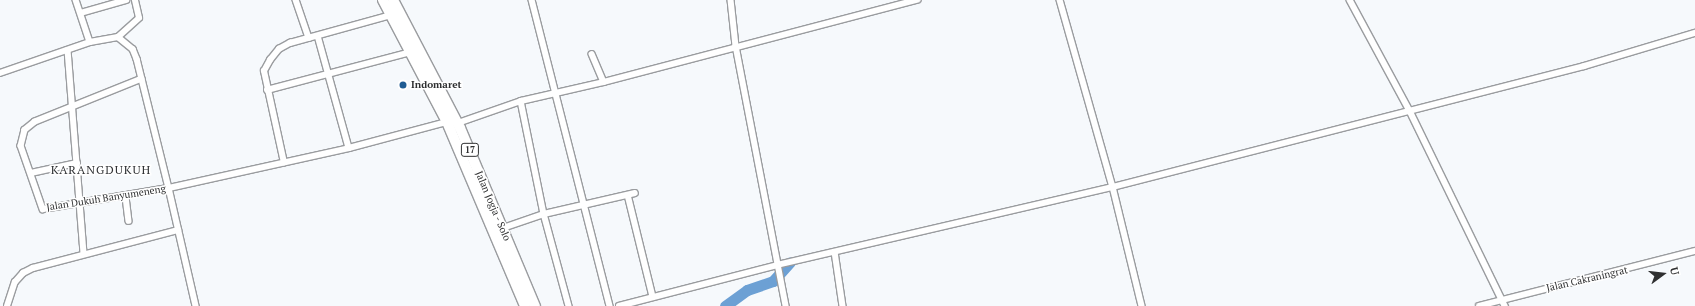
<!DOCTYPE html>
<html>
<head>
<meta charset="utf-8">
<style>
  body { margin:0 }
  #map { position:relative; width:1695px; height:306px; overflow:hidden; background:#f6f9fc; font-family:"PT Serif",serif }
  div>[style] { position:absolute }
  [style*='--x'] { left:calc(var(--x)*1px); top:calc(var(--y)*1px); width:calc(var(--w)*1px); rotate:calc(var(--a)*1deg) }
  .river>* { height:11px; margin:-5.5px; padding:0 5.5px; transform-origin:5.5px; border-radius:5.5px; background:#6ca0d4 }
  .roads { filter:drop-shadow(1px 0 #9a9c9f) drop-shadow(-1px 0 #9a9c9f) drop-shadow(0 1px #9a9c9f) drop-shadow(0 -1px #9a9c9f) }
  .street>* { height:5.5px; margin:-2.75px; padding:0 2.75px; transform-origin:2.75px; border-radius:2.75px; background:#fff }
  .highway>* { height:10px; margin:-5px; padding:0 5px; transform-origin:5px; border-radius:5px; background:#fff }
  .dots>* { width:11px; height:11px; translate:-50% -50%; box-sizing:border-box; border:2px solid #fff; border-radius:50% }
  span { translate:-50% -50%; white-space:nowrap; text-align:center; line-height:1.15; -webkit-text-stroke:3px #fff; paint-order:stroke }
  .shield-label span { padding:1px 3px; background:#fff; border:1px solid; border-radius:3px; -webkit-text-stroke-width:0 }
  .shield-label { font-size:9px; color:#2f3031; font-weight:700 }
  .poi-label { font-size:10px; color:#2f3031; font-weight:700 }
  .left { translate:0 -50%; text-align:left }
  .street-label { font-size:10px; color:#2f3031 }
  .quarter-label { font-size:12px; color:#303235; letter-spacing:1px }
  .north { position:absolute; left:1643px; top:254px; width:40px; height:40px; -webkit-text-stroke:3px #fff; paint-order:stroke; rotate:75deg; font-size:11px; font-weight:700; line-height:16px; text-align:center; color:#2f3031 }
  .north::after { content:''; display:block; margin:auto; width:14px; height:18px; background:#2f3031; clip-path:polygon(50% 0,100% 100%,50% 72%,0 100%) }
</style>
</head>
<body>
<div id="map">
  <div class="river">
    <i style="--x:725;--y:306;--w:27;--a:-36"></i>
    <i style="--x:747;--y:290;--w:28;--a:-19"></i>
    <i style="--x:773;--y:281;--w:25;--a:-48"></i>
  </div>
  <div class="roads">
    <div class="street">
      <i style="--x:76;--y:0;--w:44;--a:71.6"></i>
      <i style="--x:296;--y:0;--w:40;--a:71.1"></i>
      <i style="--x:532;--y:0;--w:316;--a:75.7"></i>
      <i style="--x:731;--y:0;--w:46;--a:83.8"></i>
      <i style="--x:736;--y:46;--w:265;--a:79.1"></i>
      <i style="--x:1060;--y:0;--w:194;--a:74.2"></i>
      <i style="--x:1113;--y:187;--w:122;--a:76.3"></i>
      <i style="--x:1350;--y:0;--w:126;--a:61.6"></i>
      <i style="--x:1410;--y:111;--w:217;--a:64"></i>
      <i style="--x:81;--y:13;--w:47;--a:-16.1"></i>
      <i style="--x:318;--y:36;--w:116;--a:74.5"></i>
      <i style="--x:118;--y:37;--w:28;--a:-42"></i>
      <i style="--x:139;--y:18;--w:18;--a:-103"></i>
      <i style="--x:68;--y:50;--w:204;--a:85.5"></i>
      <i style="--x:592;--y:54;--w:30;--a:67"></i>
      <i style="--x:0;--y:73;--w:95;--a:-19"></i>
      <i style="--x:90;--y:42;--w:28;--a:-10"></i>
      <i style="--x:118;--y:37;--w:19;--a:39"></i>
      <i style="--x:133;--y:49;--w:11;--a:68"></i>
      <i style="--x:137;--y:59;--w:133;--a:76.1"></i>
      <i style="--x:169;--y:188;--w:184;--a:-12.5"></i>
      <i style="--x:349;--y:148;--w:101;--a:-14.9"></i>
      <i style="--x:142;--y:79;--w:115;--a:158.1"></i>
      <i style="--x:35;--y:122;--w:13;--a:141"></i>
      <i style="--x:25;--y:130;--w:16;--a:104"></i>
      <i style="--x:21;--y:146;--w:67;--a:70.8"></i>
      <i style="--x:43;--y:209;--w:128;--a:-9.5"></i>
      <i style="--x:169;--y:188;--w:121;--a:77.1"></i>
      <i style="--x:267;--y:90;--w:149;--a:-14.8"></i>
      <i style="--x:521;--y:101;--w:115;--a:78.5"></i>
      <i style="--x:544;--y:214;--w:95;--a:74.8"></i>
      <i style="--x:458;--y:123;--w:67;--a:-19.2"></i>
      <i style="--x:521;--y:101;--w:85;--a:-12.9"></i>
      <i style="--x:604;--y:82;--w:324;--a:-14.7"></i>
      <i style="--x:284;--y:163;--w:94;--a:-102.3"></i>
      <i style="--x:264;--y:71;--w:13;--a:-61"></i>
      <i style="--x:270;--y:60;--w:14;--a:-51"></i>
      <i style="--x:279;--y:49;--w:13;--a:-29"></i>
      <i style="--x:290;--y:43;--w:106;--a:-15.4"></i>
      <i style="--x:31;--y:173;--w:47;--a:-12.3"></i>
      <i style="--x:628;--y:195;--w:105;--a:76.2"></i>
      <i style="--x:126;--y:197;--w:24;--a:83"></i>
      <i style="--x:503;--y:228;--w:43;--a:-18.9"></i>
      <i style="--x:544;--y:214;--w:93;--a:-13"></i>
      <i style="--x:835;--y:252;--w:55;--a:81.6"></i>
      <i style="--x:7;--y:306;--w:25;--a:-72"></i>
      <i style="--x:15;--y:282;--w:12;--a:-48"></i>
      <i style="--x:23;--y:273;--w:11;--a:-27"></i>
      <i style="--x:33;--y:268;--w:150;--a:-14.7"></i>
      <i style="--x:619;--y:306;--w:163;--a:-14.5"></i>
      <i style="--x:777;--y:265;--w:345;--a:-13.1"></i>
      <i style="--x:1113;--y:187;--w:486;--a:-14.4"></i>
      <i style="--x:1584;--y:66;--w:116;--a:-16.6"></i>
      <i style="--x:1479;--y:306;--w:223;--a:-14.3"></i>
    </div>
    <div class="highway">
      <i style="--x:383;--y:0;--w:138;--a:62.3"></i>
      <i style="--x:447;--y:122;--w:200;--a:67"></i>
      <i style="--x:393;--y:0;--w:144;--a:62.4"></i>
      <i style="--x:460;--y:128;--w:193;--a:67.2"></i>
    </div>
  </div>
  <div class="dots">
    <i style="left:403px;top:85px;background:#205c93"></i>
  </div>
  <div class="shield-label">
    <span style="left:470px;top:150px">17</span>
  </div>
  <div class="poi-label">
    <span class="left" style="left:411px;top:85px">Indomaret</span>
  </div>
  <div class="street-label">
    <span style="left:106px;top:198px;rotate:-9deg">Jalan Dukuh Banyumeneng</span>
    <span style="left:493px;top:206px;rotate:67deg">Jalan Jogja - Solo</span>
    <span style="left:1587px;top:279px;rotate:-13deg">Jalan Cakraningrat</span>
  </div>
  <div class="quarter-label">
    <span style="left:101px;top:170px">KARANGDUKUH</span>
  </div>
  <div class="north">U</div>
</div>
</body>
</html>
